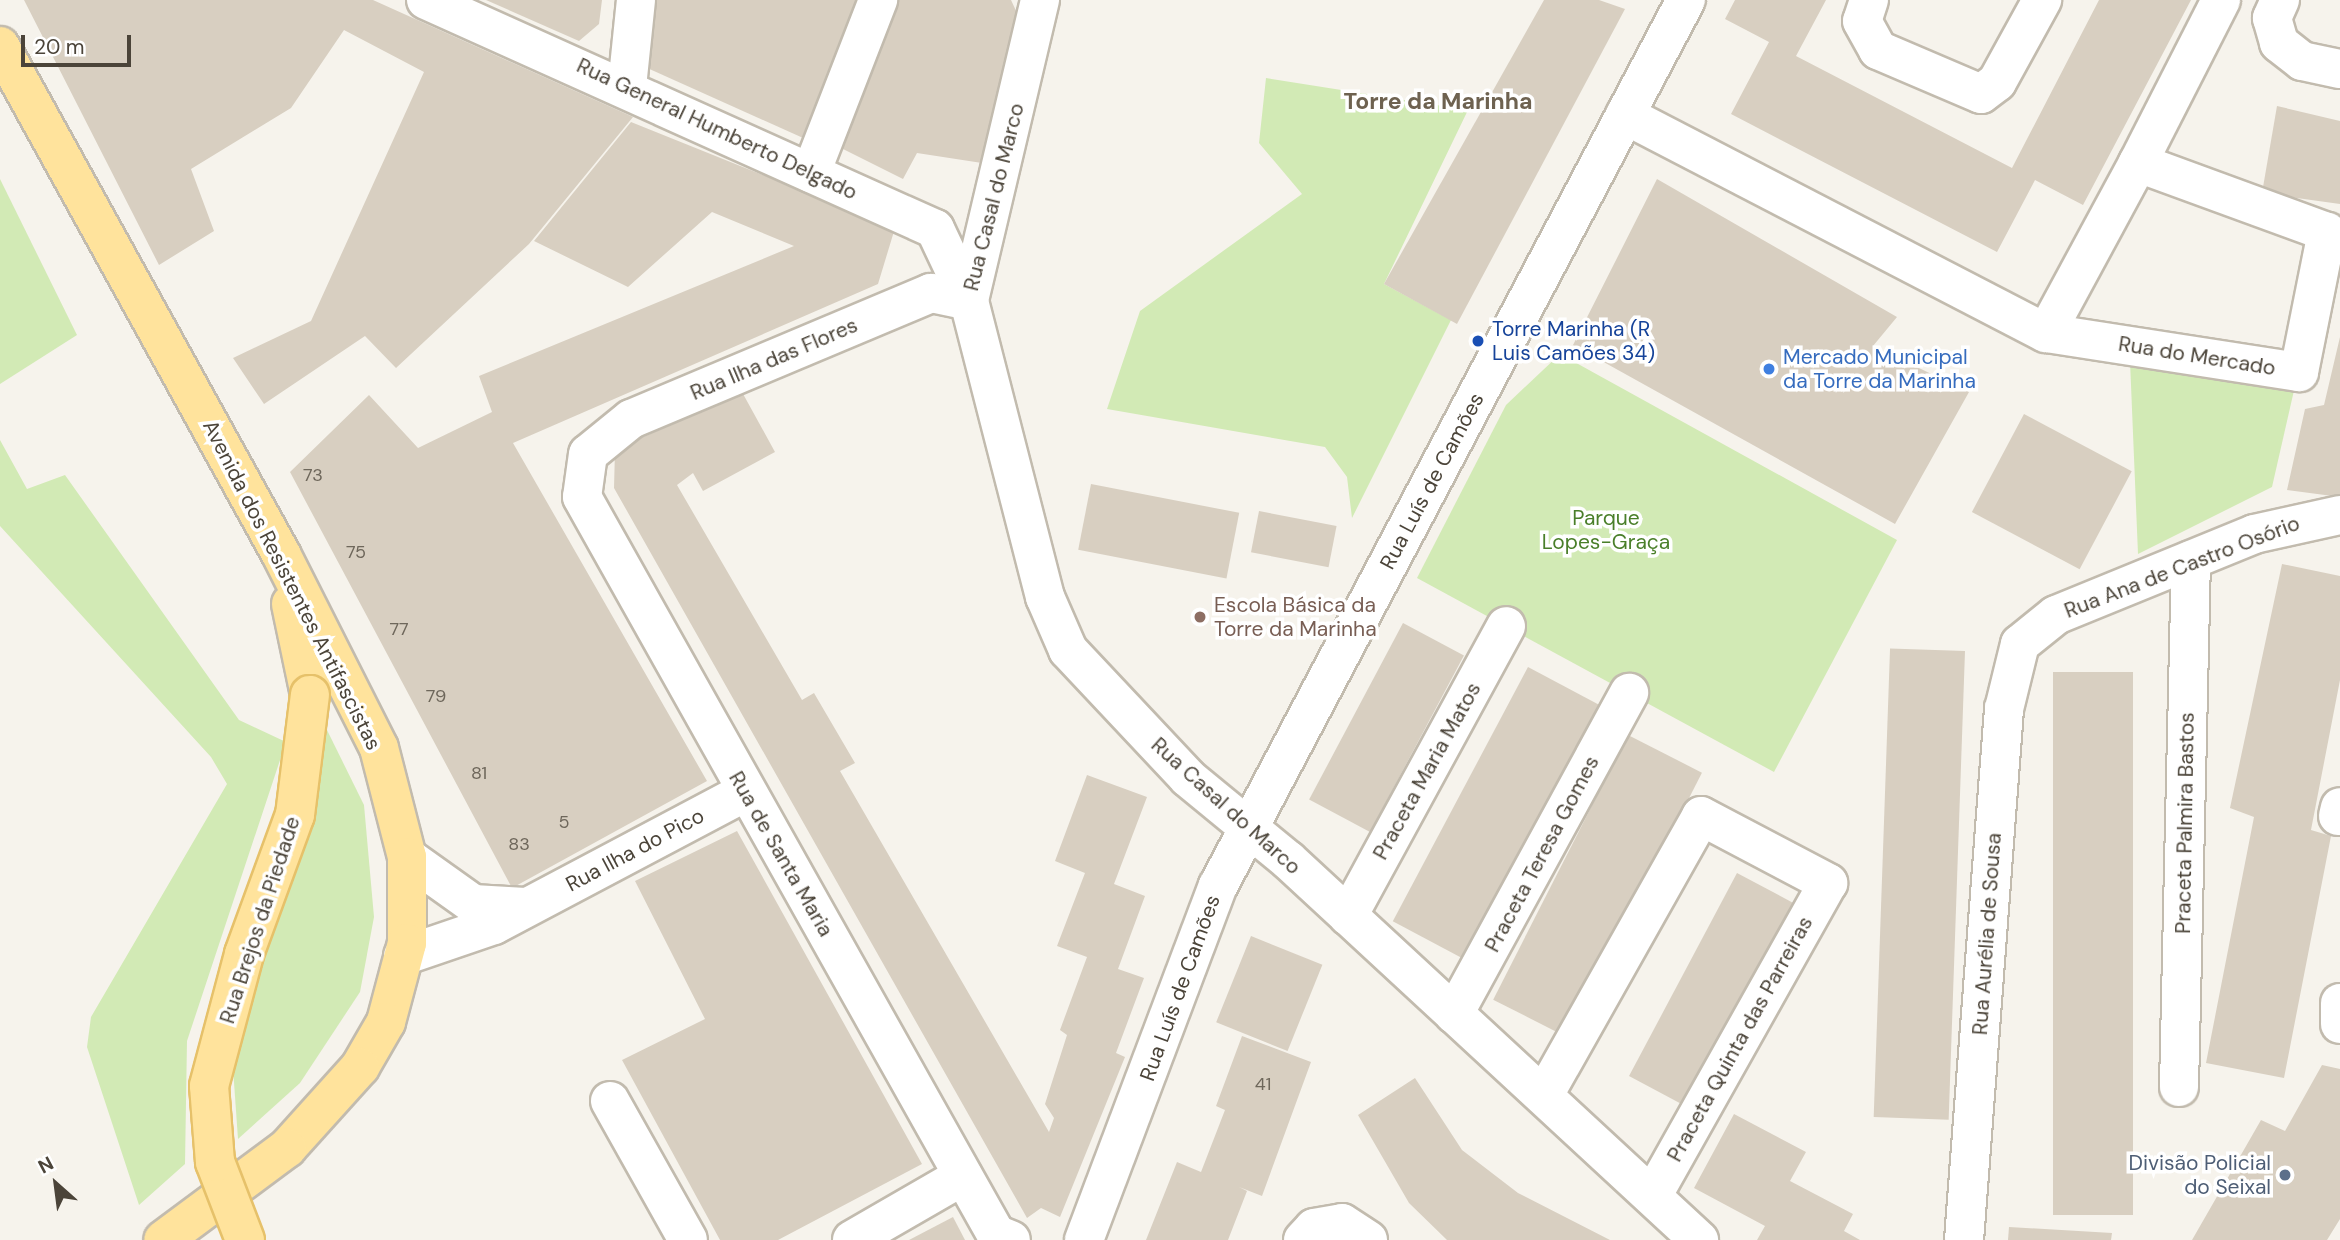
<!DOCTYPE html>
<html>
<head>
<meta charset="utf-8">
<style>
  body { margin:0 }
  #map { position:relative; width:2340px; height:1240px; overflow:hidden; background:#f6f3ec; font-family:"DM Sans",sans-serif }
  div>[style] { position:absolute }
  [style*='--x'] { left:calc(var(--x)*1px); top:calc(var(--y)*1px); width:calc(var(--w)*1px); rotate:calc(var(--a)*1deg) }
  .green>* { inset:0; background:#d2eab5 }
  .building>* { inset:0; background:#d8cfc1; transform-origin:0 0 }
  .roads { filter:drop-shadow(2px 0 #c2bbae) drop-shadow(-2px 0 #c2bbae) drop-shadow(0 2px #c2bbae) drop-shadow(0 -2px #c2bbae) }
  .minor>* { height:38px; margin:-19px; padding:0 19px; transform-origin:19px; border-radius:19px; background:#fff }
  .major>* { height:38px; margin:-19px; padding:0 19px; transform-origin:19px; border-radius:19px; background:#ffe39c }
  .bridges { filter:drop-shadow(2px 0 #e6c16a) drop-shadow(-2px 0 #e6c16a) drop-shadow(0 2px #e6c16a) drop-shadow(0 -2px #e6c16a) }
  .major-bridge>* { height:38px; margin:-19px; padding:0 19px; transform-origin:19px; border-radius:19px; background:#ffe39c }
  .dots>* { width:19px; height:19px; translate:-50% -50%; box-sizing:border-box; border:4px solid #fff; border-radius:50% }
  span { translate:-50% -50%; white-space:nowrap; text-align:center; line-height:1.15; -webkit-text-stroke:7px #fff; paint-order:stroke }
  .number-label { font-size:18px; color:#6e675b }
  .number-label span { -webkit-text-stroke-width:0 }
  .street-label { font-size:21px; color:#4b4439 }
  .transit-label { font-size:21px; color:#164399 }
  .left { translate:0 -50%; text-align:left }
  .shop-label { font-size:21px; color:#366cbe }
  .park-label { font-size:21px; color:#4a7f2a }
  .education-label { font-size:21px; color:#785e54 }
  .service-label { font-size:21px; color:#4e5e75 }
  .right { translate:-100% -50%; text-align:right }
  .neighbourhood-label { font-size:23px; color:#6e6250; font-weight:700 }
  .north { position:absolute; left:21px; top:1149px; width:70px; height:70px; -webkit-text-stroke:5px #fff; paint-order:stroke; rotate:332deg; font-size:19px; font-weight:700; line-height:28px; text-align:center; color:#4b4439 }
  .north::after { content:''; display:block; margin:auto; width:24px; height:32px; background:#4b4439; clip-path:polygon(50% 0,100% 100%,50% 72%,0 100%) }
  .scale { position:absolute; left:21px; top:35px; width:110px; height:32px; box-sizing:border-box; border:4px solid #4b4439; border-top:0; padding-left:9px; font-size:21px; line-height:24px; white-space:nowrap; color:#4b4439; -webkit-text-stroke:5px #fff; paint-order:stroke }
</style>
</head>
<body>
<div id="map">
  <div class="green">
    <i style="clip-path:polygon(1266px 78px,1468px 110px,1384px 284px,1451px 320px,1352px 518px,1347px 477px,1325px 447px,1107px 409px,1140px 311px,1302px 194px,1259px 143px)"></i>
    <i style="clip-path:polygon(0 179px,77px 335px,0 384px)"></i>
    <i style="clip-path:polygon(1560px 354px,1897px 540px,1774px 772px,1417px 578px,1506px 405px)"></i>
    <i style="clip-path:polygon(2130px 361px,2295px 386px,2272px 487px,2138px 554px)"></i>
    <i style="clip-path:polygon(0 440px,27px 489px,65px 475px,239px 720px,286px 742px,187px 1041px,185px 1164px,139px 1205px,87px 1047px,91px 1017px,227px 784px,211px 757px,0 526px)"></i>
    <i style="clip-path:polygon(326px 728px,364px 805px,374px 917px,360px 992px,300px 1083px,238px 1139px,232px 1054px)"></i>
  </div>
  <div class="building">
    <i style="clip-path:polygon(24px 0,373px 0,633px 117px,529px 244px,396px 368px,365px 336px,264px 404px,233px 358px,311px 321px,424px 72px,344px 30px,291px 108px,191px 169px,214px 231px,159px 265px)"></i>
    <i style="clip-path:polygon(486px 0,602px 0,599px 24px,579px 41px)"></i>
    <i style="clip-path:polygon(651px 0,857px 0,812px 142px,645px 67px)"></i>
    <i style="clip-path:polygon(891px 0,1011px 0,1018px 15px,982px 163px,917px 153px,903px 179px,839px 147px)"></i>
    <i style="clip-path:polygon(1544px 0,1599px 0,1625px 9px,1457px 324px,1384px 284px)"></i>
    <i style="clip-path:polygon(1735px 0,1826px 0,1796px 56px,2012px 168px,2099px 0,2191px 0,2083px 205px,2035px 180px,1997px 252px,1731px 114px,1769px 42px,1725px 19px)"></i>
    <i style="clip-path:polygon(2277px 106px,2340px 121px,2340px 204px,2262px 193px)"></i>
    <i style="clip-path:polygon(631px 122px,895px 228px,878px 284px,513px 443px,707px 781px,512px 888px,290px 472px,369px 395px,418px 448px,492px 412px,479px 376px,794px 246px,712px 212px,628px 287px,534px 241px)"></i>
    <i style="clip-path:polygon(1657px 179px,1897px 317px,1873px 346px,1969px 392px,1895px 524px,1573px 345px)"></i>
    <i style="clip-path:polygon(2340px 337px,2340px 497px,2287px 490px,2305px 409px,2324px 405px)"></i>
    <i style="clip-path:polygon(742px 392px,775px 452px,703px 491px,693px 473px,677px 485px,802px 700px,814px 693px,855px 763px,840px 771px,1049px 1132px,1054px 1118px,1045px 1104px,1067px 1035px,1060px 1030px,1087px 957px,1057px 946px,1085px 873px,1055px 861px,1087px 775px,1147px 797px,1114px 884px,1145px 896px,1118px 969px,1144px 978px,1116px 1053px,1125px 1057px,1060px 1217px,1041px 1208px,1027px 1218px,614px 488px,615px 450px)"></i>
    <i style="left:2024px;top:414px;width:122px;height:111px;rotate:28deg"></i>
    <i style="left:1091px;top:484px;width:151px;height:67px;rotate:11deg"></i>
    <i style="left:1259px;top:511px;width:79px;height:42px;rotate:11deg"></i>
    <i style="clip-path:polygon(2282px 564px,2340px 576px,2340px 680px,2311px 830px,2331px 836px,2284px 1078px,2206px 1063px,2254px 817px,2230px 808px)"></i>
    <i style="left:1403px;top:623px;width:69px;height:200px;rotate:28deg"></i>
    <i style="left:1965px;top:651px;width:469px;height:75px;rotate:92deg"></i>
    <i style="left:1528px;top:667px;width:82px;height:288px;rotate:28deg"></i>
    <i style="left:2053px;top:672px;width:80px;height:543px"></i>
    <i style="left:1628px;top:735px;width:83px;height:297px;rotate:27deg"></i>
    <i style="clip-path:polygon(737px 831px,922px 1164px,778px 1240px,720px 1240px,622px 1060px,705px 1019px,635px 881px)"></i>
    <i style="left:1737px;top:873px;width:69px;height:230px;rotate:28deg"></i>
    <i style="left:1251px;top:936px;width:77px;height:93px;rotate:22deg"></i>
    <i style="clip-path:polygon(1242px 1036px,1311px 1062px,1262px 1196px,1239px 1187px,1247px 1191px,1228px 1240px,1146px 1240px,1177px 1162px,1201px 1172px,1225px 1110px,1216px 1106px)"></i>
    <i style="clip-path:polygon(2322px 1065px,2340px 1069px,2340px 1219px,2327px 1240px,2192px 1240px,2261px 1120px,2285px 1131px)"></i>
    <i style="clip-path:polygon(1415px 1078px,1462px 1150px,1518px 1193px,1610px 1240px,1447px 1240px,1409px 1203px,1358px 1115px)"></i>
    <i style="clip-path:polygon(1734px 1114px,1806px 1152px,1790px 1181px,1853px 1214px,1844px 1231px,1860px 1240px,1757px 1240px,1765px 1226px,1694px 1188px)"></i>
    <i style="clip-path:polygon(953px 1217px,965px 1240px,909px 1240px)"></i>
    <i style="clip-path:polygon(2009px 1227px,2112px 1233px,2111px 1240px,2008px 1240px)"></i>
  </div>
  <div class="roads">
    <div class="minor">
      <i style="--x:426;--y:0;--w:558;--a:24.22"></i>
      <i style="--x:935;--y:229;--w:80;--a:64.7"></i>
      <i style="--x:1040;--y:0;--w:309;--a:103.3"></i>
      <i style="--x:969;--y:301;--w:306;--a:75.6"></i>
      <i style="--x:1045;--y:597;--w:58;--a:66.5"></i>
      <i style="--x:1068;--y:650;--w:175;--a:46.8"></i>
      <i style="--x:1188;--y:778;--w:129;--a:39.4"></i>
      <i style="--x:1288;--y:860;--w:560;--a:42.76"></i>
      <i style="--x:1869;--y:0;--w:22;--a:108"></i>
      <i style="--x:1862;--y:21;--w:33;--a:61"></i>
      <i style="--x:1878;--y:50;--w:112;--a:23.1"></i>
      <i style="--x:1981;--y:94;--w:20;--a:-37"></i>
      <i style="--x:1997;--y:82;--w:94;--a:-61.2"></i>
      <i style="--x:2280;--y:0;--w:20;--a:114"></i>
      <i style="--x:2272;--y:18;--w:26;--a:74"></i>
      <i style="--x:2279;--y:43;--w:29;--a:38"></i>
      <i style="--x:2302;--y:61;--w:39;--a:12"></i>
      <i style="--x:627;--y:87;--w:87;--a:-84.1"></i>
      <i style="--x:1625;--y:115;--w:474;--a:27.4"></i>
      <i style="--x:2046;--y:333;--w:256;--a:8.8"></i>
      <i style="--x:2299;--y:372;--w:143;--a:-78.7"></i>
      <i style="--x:2327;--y:232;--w:201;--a:-159.9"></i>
      <i style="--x:2138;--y:163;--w:193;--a:118.4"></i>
      <i style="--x:2138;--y:163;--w:183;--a:-63"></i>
      <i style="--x:811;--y:173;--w:186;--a:-68.8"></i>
      <i style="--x:969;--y:301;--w:39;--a:-168"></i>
      <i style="--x:931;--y:293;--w:325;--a:157.2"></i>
      <i style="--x:631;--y:419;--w:55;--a:140.9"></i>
      <i style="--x:588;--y:454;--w:43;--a:97.9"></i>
      <i style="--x:582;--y:497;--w:845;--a:60.68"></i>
      <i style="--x:996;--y:1234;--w:16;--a:22"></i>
      <i style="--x:2338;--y:816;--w:9;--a:-77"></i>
      <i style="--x:407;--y:857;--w:81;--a:35.5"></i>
      <i style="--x:473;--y:904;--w:52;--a:3.3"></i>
      <i style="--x:1348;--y:916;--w:330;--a:-61.4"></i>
      <i style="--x:403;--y:956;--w:96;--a:-18.8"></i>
      <i style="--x:494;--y:925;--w:284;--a:-27.9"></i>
      <i style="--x:2340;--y:1003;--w:21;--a:90"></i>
      <i style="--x:1454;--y:1014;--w:366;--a:-61.4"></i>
      <i style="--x:2179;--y:1087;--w:527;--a:-88.7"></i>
      <i style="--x:1544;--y:1095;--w:320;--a:-60.6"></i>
      <i style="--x:1701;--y:816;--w:144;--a:27.8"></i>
      <i style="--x:1828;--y:883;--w:359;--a:119.3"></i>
      <i style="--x:610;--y:1101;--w:159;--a:60.7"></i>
      <i style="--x:852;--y:1240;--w:128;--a:-30"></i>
      <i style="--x:1084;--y:1240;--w:379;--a:-69.3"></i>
      <i style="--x:1218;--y:886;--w:1002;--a:-62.16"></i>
      <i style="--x:1303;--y:1240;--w:16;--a:-47"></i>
      <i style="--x:1314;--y:1228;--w:28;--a:-10"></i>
      <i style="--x:1342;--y:1223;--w:31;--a:33"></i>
      <i style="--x:1964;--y:1240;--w:533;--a:-85.69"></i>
      <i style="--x:2004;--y:709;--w:67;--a:-76.2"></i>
      <i style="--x:2020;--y:644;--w:46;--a:-38.9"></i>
      <i style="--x:2056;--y:615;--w:214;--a:-22.2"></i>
      <i style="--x:2254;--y:534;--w:88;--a:-12.5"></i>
    </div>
    <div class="major">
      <i style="--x:0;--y:46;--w:581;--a:61.05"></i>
      <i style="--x:281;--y:554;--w:217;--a:63.2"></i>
      <i style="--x:379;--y:748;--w:113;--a:75.6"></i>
      <i style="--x:407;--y:857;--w:86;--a:90"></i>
      <i style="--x:407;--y:943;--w:82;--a:104.9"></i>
      <i style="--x:386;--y:1022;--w:52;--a:120"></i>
      <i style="--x:360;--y:1067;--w:109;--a:132"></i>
      <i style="--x:287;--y:1148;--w:154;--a:143.4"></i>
      <i style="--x:291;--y:604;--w:93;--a:78.2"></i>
    </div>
  </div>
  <div class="bridges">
    <div class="major-bridge">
      <i style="--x:245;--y:1240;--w:84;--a:-111"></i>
      <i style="--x:215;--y:1162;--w:76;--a:-94.5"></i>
      <i style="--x:209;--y:1086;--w:137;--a:-75.1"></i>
      <i style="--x:244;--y:954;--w:148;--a:-69.9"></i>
      <i style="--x:295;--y:815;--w:121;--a:-82.9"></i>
    </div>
  </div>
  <div class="dots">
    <i style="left:1478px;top:341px;background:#1a4fb4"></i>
    <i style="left:1769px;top:369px;background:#3f7fe0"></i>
    <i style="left:1200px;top:617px;background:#8d6e63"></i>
    <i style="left:2285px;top:1175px;background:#5c6f8a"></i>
  </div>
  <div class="number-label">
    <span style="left:313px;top:475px">73</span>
    <span style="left:356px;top:552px">75</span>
    <span style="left:399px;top:629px">77</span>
    <span style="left:436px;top:696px">79</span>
    <span style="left:479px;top:773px">81</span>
    <span style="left:564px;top:822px">5</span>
    <span style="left:519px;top:844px">83</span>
    <span style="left:1263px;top:1084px">41</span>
  </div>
  <div class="street-label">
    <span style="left:717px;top:129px;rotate:25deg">Rua General Humberto Delgado</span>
    <span style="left:994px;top:197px;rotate:-76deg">Rua Casal do Marco</span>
    <span style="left:2197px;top:356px;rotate:9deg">Rua do Mercado</span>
    <span style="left:774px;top:359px;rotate:-23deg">Rua Ilha das Flores</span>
    <span style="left:1432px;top:481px;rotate:-62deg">Rua Luís de Camões</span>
    <span style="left:2182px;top:567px;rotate:-21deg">Rua Ana de Castro Osório</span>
    <span style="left:292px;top:585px;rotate:63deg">Avenida dos Resistentes Antifascistas</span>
    <span style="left:1427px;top:771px;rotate:-61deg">Praceta Maria Matos</span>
    <span style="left:1226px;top:806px;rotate:42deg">Rua Casal do Marco</span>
    <span style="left:2185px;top:823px;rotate:-89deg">Praceta Palmira Bastos</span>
    <span style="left:635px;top:850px;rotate:-28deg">Rua Ilha do Pico</span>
    <span style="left:781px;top:854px;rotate:60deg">Rua de Santa Maria</span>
    <span style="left:1542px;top:854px;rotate:-62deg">Praceta Teresa Gomes</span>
    <span style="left:260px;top:920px;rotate:-72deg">Rua Brejos da Piedade</span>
    <span style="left:1987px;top:934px;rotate:-86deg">Rua Aurélia de Sousa</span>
    <span style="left:1180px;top:988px;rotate:-70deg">Rua Luís de Camões</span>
    <span style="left:1740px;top:1039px;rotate:-61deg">Praceta Quinta das Parreiras</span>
  </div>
  <div class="transit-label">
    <span class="left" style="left:1492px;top:341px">Torre Marinha (R<br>Luis Camões 34)</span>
  </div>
  <div class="shop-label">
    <span class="left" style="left:1783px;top:369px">Mercado Municipal<br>da Torre da Marinha</span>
  </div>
  <div class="park-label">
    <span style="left:1606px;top:530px">Parque<br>Lopes-Graça</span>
  </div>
  <div class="education-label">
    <span class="left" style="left:1214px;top:617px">Escola Básica da<br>Torre da Marinha</span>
  </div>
  <div class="service-label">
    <span class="right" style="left:2271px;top:1175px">Divisão Policial<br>do Seixal</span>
  </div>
  <div class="neighbourhood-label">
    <span style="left:1438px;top:101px">Torre da Marinha</span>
  </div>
  <div class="north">N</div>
  <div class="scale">20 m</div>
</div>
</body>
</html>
